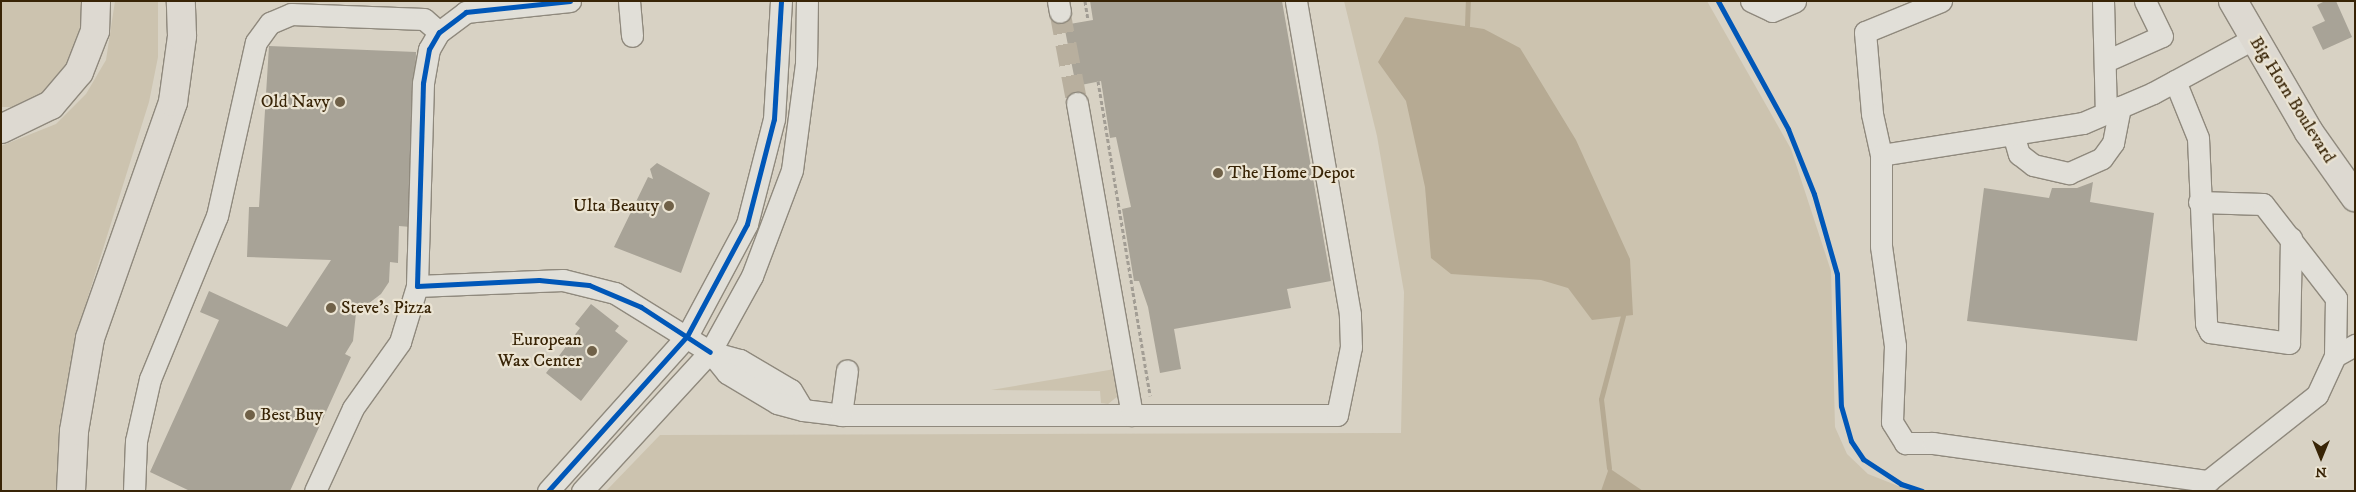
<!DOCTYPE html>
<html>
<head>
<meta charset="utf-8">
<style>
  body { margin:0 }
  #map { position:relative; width:2356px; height:492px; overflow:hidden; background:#d8d2c4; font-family:"IM FELL DW Pica",serif }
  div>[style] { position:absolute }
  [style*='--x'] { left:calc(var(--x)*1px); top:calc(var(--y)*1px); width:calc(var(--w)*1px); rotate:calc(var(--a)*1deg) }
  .green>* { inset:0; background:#ccc3af }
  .water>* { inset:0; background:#b6aa93 }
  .stream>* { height:5px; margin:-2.5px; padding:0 2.5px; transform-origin:2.5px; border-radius:2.5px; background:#b6aa93 }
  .building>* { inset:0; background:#a8a397 }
  .minor-tunnel>* { height:21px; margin-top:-10.5px; transform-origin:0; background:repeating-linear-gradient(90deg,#b8af9e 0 21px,transparent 0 32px) }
  .path>* { height:3px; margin-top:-1.5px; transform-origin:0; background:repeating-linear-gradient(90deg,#a29d94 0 4px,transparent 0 6.5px) }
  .roads { filter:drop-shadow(1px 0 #8f897d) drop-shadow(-1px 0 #8f897d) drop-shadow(0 1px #8f897d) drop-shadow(0 -1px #8f897d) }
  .minor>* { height:21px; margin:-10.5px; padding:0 10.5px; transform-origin:10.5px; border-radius:10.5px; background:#e1dfd8 }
  .major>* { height:28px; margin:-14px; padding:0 14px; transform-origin:14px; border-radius:14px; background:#ddd9d1 }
  .highway>* { height:28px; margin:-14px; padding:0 14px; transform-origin:14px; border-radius:14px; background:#ddd9d1 }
  .cycleway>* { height:5px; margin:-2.5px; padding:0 2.5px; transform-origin:2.5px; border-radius:2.5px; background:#0057b8 }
  .dots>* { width:14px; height:14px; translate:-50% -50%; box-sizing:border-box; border:2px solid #ebe4d3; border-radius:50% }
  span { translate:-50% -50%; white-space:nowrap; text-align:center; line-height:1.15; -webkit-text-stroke:4.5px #ebe4d3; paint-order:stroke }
  .street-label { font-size:18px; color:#382406 }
  .poi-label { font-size:18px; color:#382406 }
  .right { translate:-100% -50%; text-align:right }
  .left { translate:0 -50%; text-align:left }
  .frame { position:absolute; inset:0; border:2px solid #382406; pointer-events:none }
  .north { position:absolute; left:2296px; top:432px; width:50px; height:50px; -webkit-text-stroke:4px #ebe4d3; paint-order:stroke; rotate:180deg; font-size:14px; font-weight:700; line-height:20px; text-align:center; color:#382406 }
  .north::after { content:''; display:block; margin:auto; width:18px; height:22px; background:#382406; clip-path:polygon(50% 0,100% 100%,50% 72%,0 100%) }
</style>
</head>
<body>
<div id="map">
  <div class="green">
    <i style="clip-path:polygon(1px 1px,88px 1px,86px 24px,65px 75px,28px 107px,1px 107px)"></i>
    <i style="clip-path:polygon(115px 1px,158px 1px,158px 57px,149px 102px,87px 300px,68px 378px,57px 491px,1px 491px,1px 146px,56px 124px,86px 94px,106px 60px)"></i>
    <i style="clip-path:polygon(1344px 1px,1707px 1px,1791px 149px,1831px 271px,1835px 427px,1847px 454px,1868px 474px,1911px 491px,606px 491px,660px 435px,1401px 433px,1404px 292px,1377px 136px)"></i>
    <i style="clip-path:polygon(1115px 369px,1118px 396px,1108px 404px,1101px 403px,1100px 391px,991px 390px)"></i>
  </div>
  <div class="water">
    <i style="clip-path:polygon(1405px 17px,1484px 29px,1520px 48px,1576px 140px,1630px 259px,1633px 315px,1592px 320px,1568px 288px,1541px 280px,1451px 274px,1431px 258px,1425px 187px,1406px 101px,1378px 62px)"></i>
    <i style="clip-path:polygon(1609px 468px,1643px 491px,1601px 491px)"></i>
  </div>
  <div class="stream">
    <i style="--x:1467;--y:26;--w:25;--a:-88"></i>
    <i style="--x:1609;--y:468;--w:69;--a:-96.6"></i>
    <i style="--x:1601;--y:399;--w:86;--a:-75.2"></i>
  </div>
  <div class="building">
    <i style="clip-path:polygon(1090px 1px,1282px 1px,1331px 281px,1287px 289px,1291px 308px,1174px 329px,1181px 369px,1160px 373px,1148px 307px,1139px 281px,1134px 281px,1122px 209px,1131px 207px,1116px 137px,1110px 138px,1101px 81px,1076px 86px,1064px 25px,1093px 20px)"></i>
    <i style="clip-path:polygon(2325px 1px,2336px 1px,2352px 37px,2323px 50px,2312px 27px,2325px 21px,2317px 5px)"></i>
    <i style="clip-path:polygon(269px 46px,416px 52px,411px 227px,399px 226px,398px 263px,390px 262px,389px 282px,381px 294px,356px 313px,353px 341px,345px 354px,351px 357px,290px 491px,190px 491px,150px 472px,219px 320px,200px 312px,209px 291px,287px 327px,331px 260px,247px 257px,249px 207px,259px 207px)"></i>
    <i style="clip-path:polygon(657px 163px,710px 193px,681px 273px,614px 247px,648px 177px,653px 179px,650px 169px)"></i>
    <i style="clip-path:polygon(2093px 182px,2090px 202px,2154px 213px,2137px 341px,1967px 321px,1984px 188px,2049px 198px,2052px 188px,2077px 188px)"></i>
    <i style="clip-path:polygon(591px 304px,619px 326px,615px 331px,628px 341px,581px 401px,546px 373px,580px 328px,575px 324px)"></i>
  </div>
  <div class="minor-tunnel">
    <i style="--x:1060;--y:12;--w:93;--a:79.4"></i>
  </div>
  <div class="path">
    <i style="--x:1085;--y:1;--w:19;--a:81"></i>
    <i style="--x:1098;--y:81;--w:319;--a:80.6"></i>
  </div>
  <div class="roads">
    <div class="minor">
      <i style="--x:570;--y:1;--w:105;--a:174"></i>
      <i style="--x:466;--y:12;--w:34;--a:143"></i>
      <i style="--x:439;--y:32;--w:20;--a:120"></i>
      <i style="--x:429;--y:49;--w:35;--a:100"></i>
      <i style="--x:423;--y:83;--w:203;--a:91.7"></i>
      <i style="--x:417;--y:286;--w:146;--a:-2.4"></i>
      <i style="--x:563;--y:280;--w:54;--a:14"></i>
      <i style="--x:615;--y:293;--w:112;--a:31.8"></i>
      <i style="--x:710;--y:352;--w:31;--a:15"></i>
      <i style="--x:740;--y:360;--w:59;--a:30.5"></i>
      <i style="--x:791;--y:390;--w:23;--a:59"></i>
      <i style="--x:629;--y:1;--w:35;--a:85"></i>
      <i style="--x:1058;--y:1;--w:11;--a:80"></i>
      <i style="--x:1751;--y:1;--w:23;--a:25"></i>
      <i style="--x:1772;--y:11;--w:25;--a:-23"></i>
      <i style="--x:1941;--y:1;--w:82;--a:157.8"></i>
      <i style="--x:1865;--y:32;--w:82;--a:85.1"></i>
      <i style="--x:1872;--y:114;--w:42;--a:77.6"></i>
      <i style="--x:1881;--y:155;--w:91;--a:90"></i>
      <i style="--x:1881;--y:246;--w:101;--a:82"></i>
      <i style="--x:1895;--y:346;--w:76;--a:92.3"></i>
      <i style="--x:1892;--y:422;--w:25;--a:58"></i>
      <i style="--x:1905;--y:443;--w:28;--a:0"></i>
      <i style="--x:1933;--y:443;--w:278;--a:7.9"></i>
      <i style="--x:2208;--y:481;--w:139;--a:-38.3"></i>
      <i style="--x:2317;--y:395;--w:43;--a:-65.2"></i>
      <i style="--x:2335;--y:356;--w:23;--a:-29"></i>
      <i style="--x:2103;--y:1;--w:112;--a:88.5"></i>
      <i style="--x:2106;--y:61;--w:61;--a:-24.1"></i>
      <i style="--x:2162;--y:36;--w:39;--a:-116"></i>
      <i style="--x:2175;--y:81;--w:61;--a:68"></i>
      <i style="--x:2198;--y:138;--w:186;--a:87.5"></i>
      <i style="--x:2206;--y:324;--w:9;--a:63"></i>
      <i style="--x:2210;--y:332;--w:80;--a:7.9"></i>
      <i style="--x:2289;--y:343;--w:105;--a:-88.9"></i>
      <i style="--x:2014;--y:137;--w:18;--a:74"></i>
      <i style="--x:2019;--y:154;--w:18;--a:38"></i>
      <i style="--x:2033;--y:165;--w:37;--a:13"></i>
      <i style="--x:2069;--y:173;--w:36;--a:-24"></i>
      <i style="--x:2102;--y:158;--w:19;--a:-54"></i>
      <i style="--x:2113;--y:143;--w:37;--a:-79"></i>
      <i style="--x:1881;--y:155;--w:205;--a:-9"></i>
      <i style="--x:2083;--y:123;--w:76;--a:-23.2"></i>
      <i style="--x:2153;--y:93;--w:114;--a:-28.4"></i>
      <i style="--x:2199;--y:202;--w:64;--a:1.8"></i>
      <i style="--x:2263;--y:204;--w:119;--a:52.2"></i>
      <i style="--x:2336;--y:298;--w:58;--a:91"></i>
      <i style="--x:710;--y:352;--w:27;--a:51"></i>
      <i style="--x:727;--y:373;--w:58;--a:31"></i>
      <i style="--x:777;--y:403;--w:27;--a:15"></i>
      <i style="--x:803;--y:410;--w:38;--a:7"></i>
      <i style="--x:841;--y:415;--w:291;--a:0"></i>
      <i style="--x:1132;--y:415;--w:317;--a:-100"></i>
      <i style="--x:841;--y:415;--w:45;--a:-82.4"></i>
      <i style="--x:1132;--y:415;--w:205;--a:0"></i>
      <i style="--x:1337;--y:415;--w:69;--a:-78.4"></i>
      <i style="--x:1351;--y:347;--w:33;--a:-92"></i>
      <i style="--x:1350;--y:314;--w:318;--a:-99.8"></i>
      <i style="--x:134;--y:491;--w:50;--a:-87.7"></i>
      <i style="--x:136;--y:441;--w:64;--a:-77.3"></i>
      <i style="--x:150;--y:379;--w:176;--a:-67.7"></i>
      <i style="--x:217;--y:216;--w:178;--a:-77.4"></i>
      <i style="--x:256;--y:42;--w:24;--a:-54"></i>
      <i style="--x:270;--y:23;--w:23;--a:-23"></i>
      <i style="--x:291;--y:14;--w:133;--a:2.2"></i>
      <i style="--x:424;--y:19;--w:20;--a:41"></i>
      <i style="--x:315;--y:491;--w:91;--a:-65.4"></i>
      <i style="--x:353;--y:408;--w:81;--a:-54.5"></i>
      <i style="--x:400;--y:342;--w:59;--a:-73.1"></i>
      <i style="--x:548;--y:491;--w:208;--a:-48.1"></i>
      <i style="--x:687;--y:336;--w:127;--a:-61.8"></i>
      <i style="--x:747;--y:224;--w:108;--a:-75.6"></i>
      <i style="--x:774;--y:119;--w:118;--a:-86.6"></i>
      <i style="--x:582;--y:491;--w:189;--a:-47.4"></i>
      <i style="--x:710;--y:352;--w:87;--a:-61.1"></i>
      <i style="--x:752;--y:276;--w:113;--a:-69.3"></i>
      <i style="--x:792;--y:170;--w:108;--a:-82.5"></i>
      <i style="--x:806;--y:63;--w:62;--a:-89.1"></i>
    </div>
    <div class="major">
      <i style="--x:2233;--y:1;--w:151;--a:59.9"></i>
      <i style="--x:2309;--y:132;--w:80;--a:54.7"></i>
    </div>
    <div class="highway">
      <i style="--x:1;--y:129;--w:55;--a:-25.6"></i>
      <i style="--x:51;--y:105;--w:43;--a:-49.7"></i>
      <i style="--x:79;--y:72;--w:44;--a:-68.7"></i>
      <i style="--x:95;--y:31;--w:30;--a:-88"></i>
      <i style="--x:71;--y:491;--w:60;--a:-87.1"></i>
      <i style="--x:74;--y:431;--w:94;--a:-80.2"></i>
      <i style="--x:90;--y:338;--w:250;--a:-70.6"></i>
      <i style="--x:173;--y:102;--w:67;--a:-82.2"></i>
      <i style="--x:182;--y:36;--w:35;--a:-92"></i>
    </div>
  </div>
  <div class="cycleway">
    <i style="--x:570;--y:1;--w:105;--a:174"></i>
    <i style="--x:466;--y:12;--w:34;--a:143"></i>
    <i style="--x:439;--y:32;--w:20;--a:120"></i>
    <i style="--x:429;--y:49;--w:35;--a:100"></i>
    <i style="--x:423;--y:83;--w:203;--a:91.7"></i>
    <i style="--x:417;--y:286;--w:122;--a:-2.8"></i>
    <i style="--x:539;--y:280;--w:50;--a:5.7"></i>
    <i style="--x:589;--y:285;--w:56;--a:22.9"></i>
    <i style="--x:641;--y:307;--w:82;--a:33.1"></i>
    <i style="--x:1718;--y:1;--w:146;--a:61.3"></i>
    <i style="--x:1788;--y:129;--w:70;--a:68.2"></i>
    <i style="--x:1814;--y:194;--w:83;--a:74"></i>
    <i style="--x:1837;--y:274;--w:132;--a:88.3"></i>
    <i style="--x:1841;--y:406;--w:36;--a:74"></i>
    <i style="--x:1851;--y:441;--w:22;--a:56"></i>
    <i style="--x:1863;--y:459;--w:45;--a:33.3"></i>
    <i style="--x:1901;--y:484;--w:22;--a:18"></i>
    <i style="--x:548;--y:491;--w:208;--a:-48.1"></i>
    <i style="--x:687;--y:336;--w:127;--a:-61.8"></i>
    <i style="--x:747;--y:224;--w:108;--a:-75.6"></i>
    <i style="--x:774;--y:119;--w:118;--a:-86.6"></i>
  </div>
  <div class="dots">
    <i style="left:340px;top:102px;background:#706148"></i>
    <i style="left:1218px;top:173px;background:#706148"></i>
    <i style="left:669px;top:206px;background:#706148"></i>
    <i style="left:331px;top:308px;background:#706148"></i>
    <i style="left:592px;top:351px;background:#706148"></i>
    <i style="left:250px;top:415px;background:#706148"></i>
  </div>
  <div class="street-label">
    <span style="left:2292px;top:100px;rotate:58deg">Big Horn Boulevard</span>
  </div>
  <div class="poi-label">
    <span class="right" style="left:330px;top:102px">Old Navy</span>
    <span class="left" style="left:1228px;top:173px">The Home Depot</span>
    <span class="right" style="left:659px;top:206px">Ulta Beauty</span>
    <span class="left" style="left:341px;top:308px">Steve's Pizza</span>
    <span class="right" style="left:582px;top:351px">European<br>Wax Center</span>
    <span class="left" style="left:260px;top:415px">Best Buy</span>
  </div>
  <div class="frame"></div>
  <div class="north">N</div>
</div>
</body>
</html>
